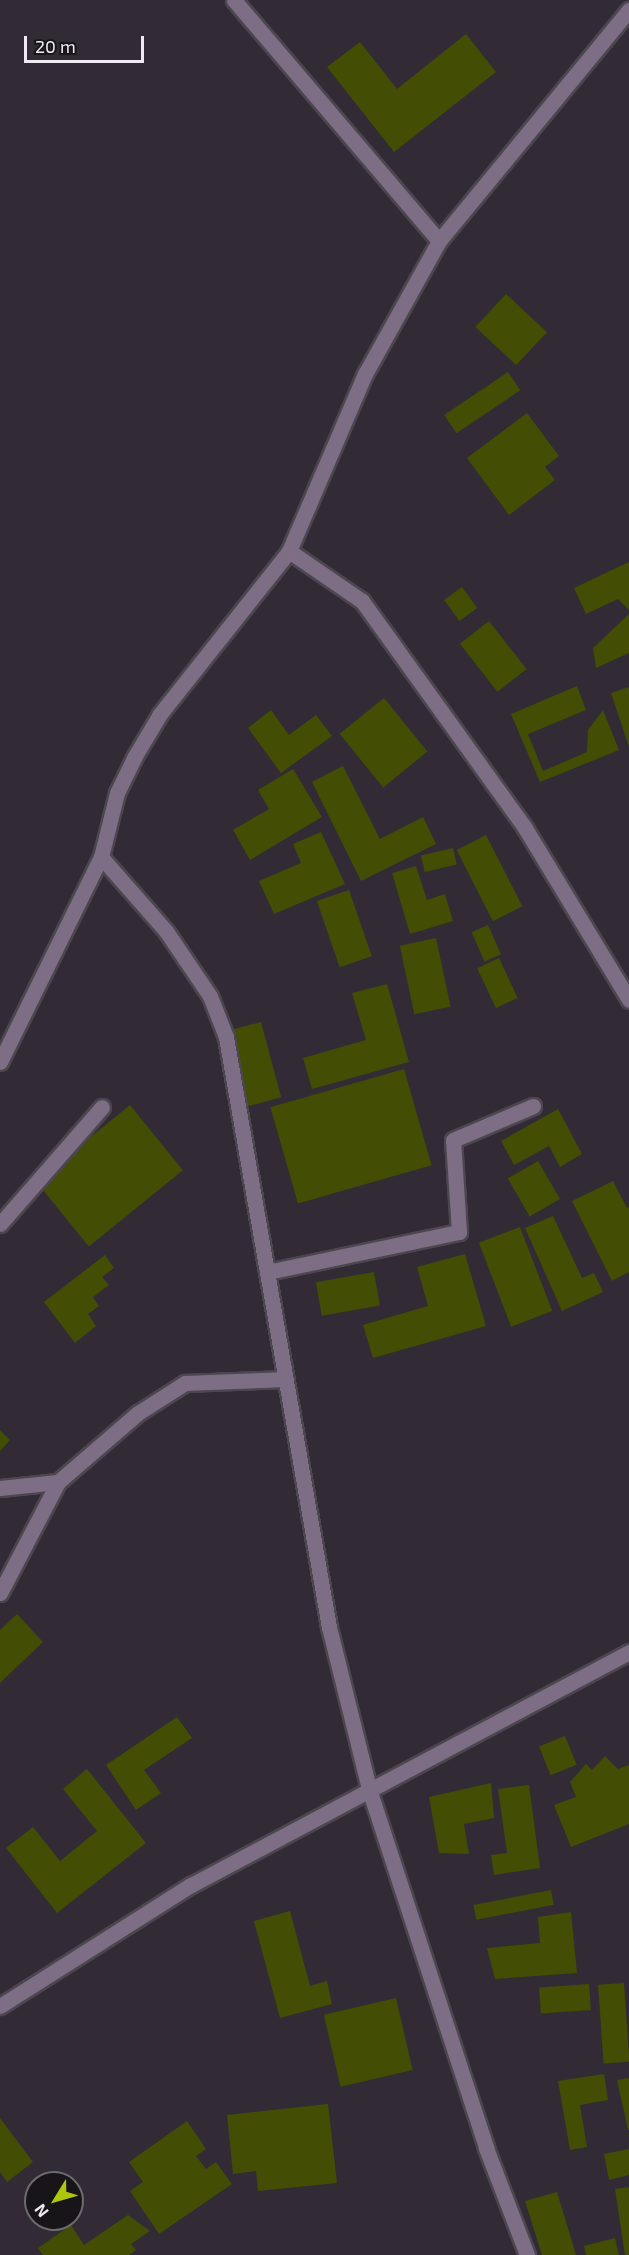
<!DOCTYPE html>
<html>
<head>
<meta charset="utf-8">
<style>
  body { margin:0 }
  #map { position:relative; width:629px; height:2255px; overflow:hidden; background:#322b35; font-family:"Exo 2",sans-serif }
  div>[style] { position:absolute }
  [style*='--x'] { left:calc(var(--x)*1px); top:calc(var(--y)*1px); width:calc(var(--w)*1px); rotate:calc(var(--a)*1deg) }
  .building>* { inset:0; background:#434d04; transform-origin:0 0 }
  .roads { filter:drop-shadow(2px 0 #4c464f) drop-shadow(-2px 0 #4c464f) drop-shadow(0 2px #4c464f) drop-shadow(0 -2px #4c464f) }
  .minor>* { height:15px; margin:-7.5px; padding:0 7.5px; transform-origin:7.5px; border-radius:7.5px; background:#7e6e85 }
  span { translate:-50% -50%; white-space:nowrap; text-align:center; line-height:1.15; -webkit-text-stroke:6px #181519; paint-order:stroke }
  .north { position:absolute; left:24px; top:2171px; width:60px; height:60px; box-sizing:border-box; background:#181519; border:2px solid #6e6a6f; border-radius:50%; rotate:233deg; font-size:16px; font-weight:700; line-height:24px; text-align:center; color:#efeaf1 }
  .north::after { content:''; display:block; margin:auto; width:21px; height:27px; background:#aec60c; clip-path:polygon(50% 0,100% 100%,50% 72%,0 100%) }
  .scale { position:absolute; left:24px; top:36px; width:120px; height:27px; box-sizing:border-box; border:3px solid #efeaf1; border-top:0; padding-left:8px; font-size:18px; line-height:21px; white-space:nowrap; color:#efeaf1; -webkit-text-stroke:4px #181519; paint-order:stroke }
</style>
</head>
<body>
<div id="map">
  <div class="building">
    <i style="clip-path:polygon(466px 34px,496px 72px,394px 152px,327px 67px,360px 42px,397px 89px)"></i>
    <i style="left:506px;top:294px;width:56px;height:45px;rotate:43deg"></i>
    <i style="left:508px;top:372px;width:22px;height:77px;rotate:56deg"></i>
    <i style="clip-path:polygon(527px 413px,559px 456px,545px 467px,555px 480px,509px 515px,467px 458px)"></i>
    <i style="clip-path:polygon(629px 562px,629px 610px,618px 599px,586px 614px,574px 588px)"></i>
    <i style="left:462px;top:587px;width:26px;height:22px;rotate:54deg"></i>
    <i style="clip-path:polygon(629px 614px,629px 653px,596px 668px,593px 648px)"></i>
    <i style="left:489px;top:621px;width:61px;height:37px;rotate:52deg"></i>
    <i style="clip-path:polygon(577px 686px,586px 710px,528px 734px,543px 771px,587px 752px,588px 730px,603px 710px,619px 750px,540px 782px,511px 714px)"></i>
    <i style="clip-path:polygon(629px 687px,629px 747px,611px 693px)"></i>
    <i style="left:384px;top:698px;width:69px;height:57px;rotate:51deg"></i>
    <i style="clip-path:polygon(271px 710px,289px 735px,316px 715px,332px 736px,281px 773px,248px 728px)"></i>
    <i style="clip-path:polygon(343px 766px,380px 839px,423px 817px,436px 844px,361px 881px,312px 782px)"></i>
    <i style="clip-path:polygon(293px 769px,322px 817px,250px 860px,233px 830px,269px 809px,258px 790px)"></i>
    <i style="clip-path:polygon(321px 832px,345px 884px,274px 914px,259px 881px,301px 863px,293px 844px)"></i>
    <i style="left:486px;top:835px;width:80px;height:33px;rotate:63deg"></i>
    <i style="left:453px;top:848px;width:17px;height:33px;rotate:77deg"></i>
    <i style="clip-path:polygon(416px 866px,427px 900px,445px 894px,453px 921px,410px 934px,392px 873px)"></i>
    <i style="left:349px;top:890px;width:70px;height:34px;rotate:71deg"></i>
    <i style="left:488px;top:925px;width:32px;height:18px;rotate:66deg"></i>
    <i style="left:436px;top:938px;width:70px;height:37px;rotate:78deg"></i>
    <i style="left:499px;top:958px;width:44px;height:24px;rotate:65deg"></i>
    <i style="clip-path:polygon(387px 984px,409px 1062px,312px 1089px,303px 1058px,366px 1040px,352px 993px)"></i>
    <i style="left:261px;top:1022px;width:78px;height:34px;rotate:75deg"></i>
    <i style="left:404px;top:1069px;width:100px;height:139px;rotate:74deg"></i>
    <i style="left:130px;top:1105px;width:84px;height:121px;rotate:51deg"></i>
    <i style="clip-path:polygon(558px 1109px,582px 1154px,560px 1167px,549px 1146px,514px 1165px,501px 1141px)"></i>
    <i style="left:538px;top:1161px;width:44px;height:35px;rotate:60deg"></i>
    <i style="clip-path:polygon(613px 1181px,627px 1208px,629px 1207px,629px 1272px,612px 1281px,572px 1201px)"></i>
    <i style="clip-path:polygon(553px 1216px,582px 1278px,594px 1273px,603px 1292px,562px 1311px,525px 1228px)"></i>
    <i style="left:520px;top:1227px;width:90px;height:44px;rotate:69deg"></i>
    <i style="clip-path:polygon(465px 1254px,486px 1326px,373px 1358px,363px 1325px,428px 1306px,417px 1267px)"></i>
    <i style="clip-path:polygon(105px 1255px,114px 1268px,102px 1277px,109px 1285px,93px 1297px,99px 1306px,88px 1314px,96px 1326px,75px 1343px,44px 1302px)"></i>
    <i style="left:374px;top:1272px;width:34px;height:59px;rotate:80deg"></i>
    <i style="clip-path:polygon(0 1430px,10px 1440px,0 1451px)"></i>
    <i style="clip-path:polygon(17px 1614px,43px 1642px,0 1683px,0 1630px)"></i>
    <i style="clip-path:polygon(177px 1717px,192px 1738px,144px 1770px,161px 1793px,136px 1810px,106px 1765px)"></i>
    <i style="left:565px;top:1736px;width:31px;height:28px;rotate:68deg"></i>
    <i style="clip-path:polygon(605px 1756px,618px 1769px,629px 1765px,629px 1824px,571px 1847px,554px 1805px,576px 1797px,570px 1782px,586px 1764px,592px 1770px)"></i>
    <i style="clip-path:polygon(87px 1769px,146px 1843px,57px 1913px,6px 1848px,33px 1827px,60px 1861px,97px 1831px,63px 1789px)"></i>
    <i style="clip-path:polygon(491px 1783px,494px 1818px,464px 1824px,469px 1854px,439px 1853px,429px 1797px)"></i>
    <i style="clip-path:polygon(529px 1785px,540px 1868px,494px 1875px,491px 1855px,507px 1853px,498px 1789px)"></i>
    <i style="left:551px;top:1890px;width:15px;height:79px;rotate:79deg"></i>
    <i style="clip-path:polygon(290px 1911px,310px 1986px,327px 1981px,332px 2004px,280px 2018px,254px 1921px)"></i>
    <i style="clip-path:polygon(571px 1912px,577px 1973px,495px 1979px,487px 1948px,540px 1943px,538px 1917px)"></i>
    <i style="left:624px;top:1983px;width:79px;height:26px;rotate:86deg"></i>
    <i style="left:589px;top:1984px;width:26px;height:50px;rotate:86deg"></i>
    <i style="left:396px;top:1998px;width:74px;height:74px;rotate:77deg"></i>
    <i style="clip-path:polygon(604px 2074px,608px 2100px,580px 2105px,587px 2147px,570px 2150px,558px 2081px)"></i>
    <i style="clip-path:polygon(629px 2078px,629px 2130px,628px 2130px,617px 2080px)"></i>
    <i style="clip-path:polygon(328px 2104px,337px 2183px,258px 2191px,256px 2171px,233px 2174px,227px 2115px)"></i>
    <i style="clip-path:polygon(0 2118px,33px 2162px,7px 2182px,0 2172px)"></i>
    <i style="clip-path:polygon(187px 2121px,206px 2149px,196px 2156px,206px 2169px,216px 2162px,232px 2184px,159px 2234px,130px 2191px,143px 2182px,129px 2162px)"></i>
    <i style="clip-path:polygon(629px 2149px,629px 2175px,609px 2180px,604px 2154px)"></i>
    <i style="clip-path:polygon(629px 2187px,629px 2255px,625px 2255px,615px 2189px)"></i>
    <i style="clip-path:polygon(557px 2192px,576px 2255px,542px 2255px,525px 2201px)"></i>
    <i style="clip-path:polygon(128px 2215px,150px 2231px,131px 2244px,136px 2250px,129px 2255px,43px 2255px,38px 2248px,71px 2225px,84px 2245px)"></i>
    <i style="clip-path:polygon(615px 2238px,619px 2255px,586px 2255px,584px 2246px)"></i>
  </div>
  <div class="roads">
    <div class="minor">
      <i style="--x:234;--y:0;--w:316;--a:49.6"></i>
      <i style="--x:289;--y:551;--w:88;--a:34.4"></i>
      <i style="--x:362;--y:601;--w:279;--a:54.3"></i>
      <i style="--x:525;--y:828;--w:201;--a:58.8"></i>
      <i style="--x:101;--y:857;--w:98;--a:48.7"></i>
      <i style="--x:166;--y:931;--w:78;--a:55.9"></i>
      <i style="--x:210;--y:996;--w:44;--a:68.7"></i>
      <i style="--x:226;--y:1037;--w:599;--a:80.1"></i>
      <i style="--x:329;--y:1627;--w:167;--a:76.1"></i>
      <i style="--x:369;--y:1789;--w:378;--a:71.9"></i>
      <i style="--x:486;--y:2148;--w:115;--a:69"></i>
      <i style="--x:0;--y:1062;--w:229;--a:-63.8"></i>
      <i style="--x:101;--y:857;--w:66;--a:-76"></i>
      <i style="--x:117;--y:793;--w:41;--a:-64.1"></i>
      <i style="--x:135;--y:756;--w:49;--a:-59.2"></i>
      <i style="--x:160;--y:714;--w:208;--a:-51.6"></i>
      <i style="--x:289;--y:551;--w:193;--a:-66.8"></i>
      <i style="--x:365;--y:374;--w:152;--a:-60.9"></i>
      <i style="--x:439;--y:241;--w:299;--a:-50.6"></i>
      <i style="--x:0;--y:1224;--w:155;--a:-48.9"></i>
      <i style="--x:267;--y:1272;--w:196;--a:-11.8"></i>
      <i style="--x:459;--y:1232;--w:92;--a:-93.7"></i>
      <i style="--x:453;--y:1140;--w:87;--a:-23"></i>
      <i style="--x:0;--y:1488;--w:58;--a:-5.9"></i>
      <i style="--x:0;--y:1593;--w:125;--a:-62.4"></i>
      <i style="--x:58;--y:1482;--w:106;--a:-40.8"></i>
      <i style="--x:138;--y:1413;--w:56;--a:-32.6"></i>
      <i style="--x:185;--y:1383;--w:101;--a:-2.3"></i>
      <i style="--x:0;--y:2006;--w:226;--a:-32.4"></i>
      <i style="--x:191;--y:1885;--w:496;--a:-28"></i>
    </div>
  </div>
  <div class="north">N</div>
  <div class="scale">20 m</div>
</div>
</body>
</html>
